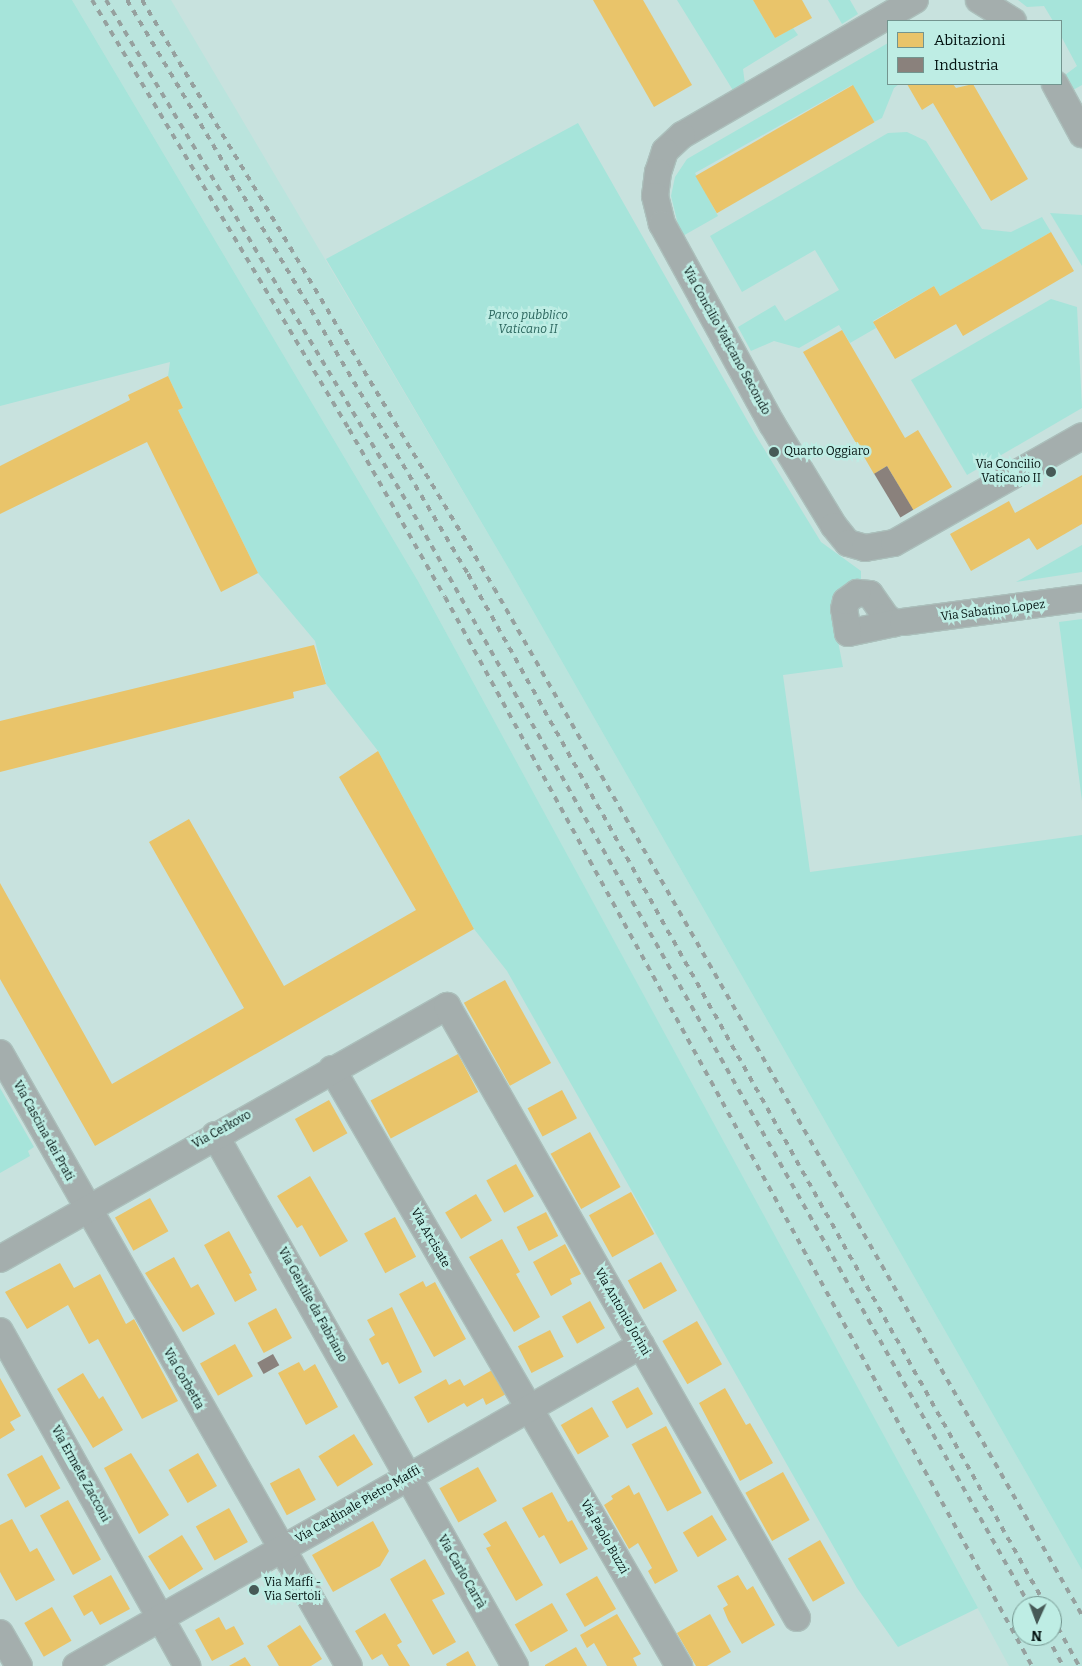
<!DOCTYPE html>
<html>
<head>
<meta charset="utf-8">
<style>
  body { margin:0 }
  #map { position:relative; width:1082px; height:1666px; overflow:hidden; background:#c8e2de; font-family:Bitter,serif }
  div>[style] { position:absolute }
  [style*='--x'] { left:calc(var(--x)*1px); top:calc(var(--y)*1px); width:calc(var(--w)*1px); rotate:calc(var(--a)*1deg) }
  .built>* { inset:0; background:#bae4dd }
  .green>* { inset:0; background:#a6e4da }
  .homes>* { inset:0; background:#e9c46a; transform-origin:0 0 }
  .industry>* { inset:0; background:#8a817c; transform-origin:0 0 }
  .roads { filter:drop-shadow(1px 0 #abbfbb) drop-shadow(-1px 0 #abbfbb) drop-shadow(0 1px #abbfbb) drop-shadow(0 -1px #abbfbb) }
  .minor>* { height:26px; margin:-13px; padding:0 13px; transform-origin:13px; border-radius:13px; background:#a4aead }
  .rail>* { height:4px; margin-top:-2px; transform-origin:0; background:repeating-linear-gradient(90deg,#96a19f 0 6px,transparent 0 12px) }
  .dots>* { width:14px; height:14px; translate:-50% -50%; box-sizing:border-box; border:2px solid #beede4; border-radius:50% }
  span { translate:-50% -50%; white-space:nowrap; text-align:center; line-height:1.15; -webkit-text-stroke:5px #beede4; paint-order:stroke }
  .park-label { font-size:12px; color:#28635b; font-style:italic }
  .street-label { font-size:12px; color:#02110f }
  .poi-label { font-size:12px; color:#02110f }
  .left { translate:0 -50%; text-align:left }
  .right { translate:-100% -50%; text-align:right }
  .legend { position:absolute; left:887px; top:20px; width:175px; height:65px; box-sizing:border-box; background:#beede4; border:1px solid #73958f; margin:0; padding:6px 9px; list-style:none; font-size:15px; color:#02110f }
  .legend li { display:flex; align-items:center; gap:10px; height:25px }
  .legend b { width:25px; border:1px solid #73958f }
  .north { position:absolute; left:1012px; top:1596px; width:50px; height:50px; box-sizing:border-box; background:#beede4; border:1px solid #73958f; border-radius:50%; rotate:182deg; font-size:14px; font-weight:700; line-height:20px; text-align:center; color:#02110f }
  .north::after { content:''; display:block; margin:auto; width:18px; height:22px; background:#475a57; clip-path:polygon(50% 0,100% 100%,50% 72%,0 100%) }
</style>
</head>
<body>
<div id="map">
  <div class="built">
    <i style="clip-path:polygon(evenodd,72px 0,171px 0,509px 569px,1082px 1570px,1082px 1666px,1009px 1666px,418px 581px,72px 0,1022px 1606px,1052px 1606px,1052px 1636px,1022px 1636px,1022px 1606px)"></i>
  </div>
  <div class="green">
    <i style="clip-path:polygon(0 0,72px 0,418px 581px,978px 1608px,898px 1647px,857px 1588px,507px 971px,474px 929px,378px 751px,326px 684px,315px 641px,258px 573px,178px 410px,183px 408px,168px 376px,170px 362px,0 406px)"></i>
    <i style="clip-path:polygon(677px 0,753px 0,775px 38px,793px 28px,798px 35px,743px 69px,745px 84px,734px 92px)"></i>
    <i style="clip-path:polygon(828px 0,850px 0,858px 14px,842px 24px)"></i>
    <i style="clip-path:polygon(1018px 0,1082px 0,1082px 85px,1073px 90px,1065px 75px,1077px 66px,1061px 36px,1061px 21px,1053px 21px,1044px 6px,1027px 7px)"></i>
    <i style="clip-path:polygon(888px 43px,888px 84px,899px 84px,894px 88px,882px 118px,874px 122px,852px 85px,695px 173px,718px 216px,681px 237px,671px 196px,675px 177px,687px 159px)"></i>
    <i style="clip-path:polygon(578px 123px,755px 434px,821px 542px,861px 571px,861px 587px,837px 636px,843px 667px,783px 675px,810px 872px,1082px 835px,1082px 1570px,509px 569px,326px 259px)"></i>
    <i style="clip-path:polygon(907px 132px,926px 141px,982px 229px,1011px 232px,1042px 217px,1051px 232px,940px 296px,934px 286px,873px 321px,876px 328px,850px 343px,839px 325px,799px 348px,774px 341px,751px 351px,738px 327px,775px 305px,785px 321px,839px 290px,815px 250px,742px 292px,710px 236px,888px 133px)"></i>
    <i style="clip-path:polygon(1050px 213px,1082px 215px,1082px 266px)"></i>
    <i style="clip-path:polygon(1051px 299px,1077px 307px,1082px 408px,967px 475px,911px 380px)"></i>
    <i style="clip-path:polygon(1082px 545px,1082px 572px,1016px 582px)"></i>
    <i style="clip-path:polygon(1082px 619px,1082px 801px,1059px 622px)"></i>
    <i style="clip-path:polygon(0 1088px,34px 1147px,28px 1151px,30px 1156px,0 1173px)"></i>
  </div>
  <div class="homes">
    <i style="clip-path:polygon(593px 0,643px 0,692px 85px,654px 107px)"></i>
    <i style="clip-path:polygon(753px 0,802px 0,812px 18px,775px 38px)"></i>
    <i style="clip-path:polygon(907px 84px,953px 84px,956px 88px,973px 84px,1028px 179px,991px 201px,933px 103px,922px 110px)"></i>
    <i style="left:853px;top:85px;width:43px;height:182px;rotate:60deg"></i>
    <i style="clip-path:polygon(1051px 232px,1074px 271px,963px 336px,956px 324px,895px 359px,873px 322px,934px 286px,940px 296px)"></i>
    <i style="clip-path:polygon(842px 330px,905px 438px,918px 430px,952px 487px,913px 510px,887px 466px,874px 474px,803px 352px)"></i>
    <i style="clip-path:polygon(168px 376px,183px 408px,178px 410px,258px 573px,221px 592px,147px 442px,0 514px,0 466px,130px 400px,128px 395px)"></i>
    <i style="clip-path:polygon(1082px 475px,1082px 524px,1037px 550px,1029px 538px,971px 571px,950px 534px,1009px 501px,1015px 513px)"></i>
    <i style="clip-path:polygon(314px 645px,326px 684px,293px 692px,294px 698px,0 772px,0 721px)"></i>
    <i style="clip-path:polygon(378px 751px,474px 929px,95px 1146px,0 979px,0 883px,112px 1084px,244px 1008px,149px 842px,189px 819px,284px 986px,416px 910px,339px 777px)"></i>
    <i style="left:505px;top:980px;width:95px;height:47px;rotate:61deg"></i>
    <i style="left:458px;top:1054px;width:43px;height:99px;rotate:62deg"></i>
    <i style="left:562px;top:1090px;width:32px;height:39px;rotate:62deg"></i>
    <i style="left:329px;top:1100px;width:38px;height:39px;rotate:61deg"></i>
    <i style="left:590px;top:1132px;width:63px;height:45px;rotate:61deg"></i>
    <i style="left:516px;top:1164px;width:37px;height:34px;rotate:61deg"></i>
    <i style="clip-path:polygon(310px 1176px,348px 1241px,320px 1257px,302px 1225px,297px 1228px,277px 1196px)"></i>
    <i style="left:631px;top:1192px;width:48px;height:48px;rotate:61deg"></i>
    <i style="left:476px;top:1194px;width:31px;height:36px;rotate:59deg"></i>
    <i style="left:150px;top:1198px;width:38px;height:40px;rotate:61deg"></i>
    <i style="left:546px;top:1212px;width:27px;height:33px;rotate:63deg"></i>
    <i style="left:395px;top:1217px;width:45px;height:35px;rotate:62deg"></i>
    <i style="clip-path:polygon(229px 1231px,252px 1273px,249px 1274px,257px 1290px,235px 1302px,204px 1245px)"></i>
    <i style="clip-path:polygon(502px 1239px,520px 1272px,516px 1274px,540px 1317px,514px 1332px,469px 1257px)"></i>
    <i style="clip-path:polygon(565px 1244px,581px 1274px,570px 1279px,572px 1284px,551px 1296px,533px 1262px)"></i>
    <i style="clip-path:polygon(174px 1257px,191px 1288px,198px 1284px,215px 1314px,183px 1332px,145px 1273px)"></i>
    <i style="left:661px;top:1262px;width:33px;height:38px;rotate:61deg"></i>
    <i style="clip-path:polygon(60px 1263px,74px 1288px,100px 1274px,126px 1324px,134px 1319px,178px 1401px,142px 1419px,98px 1339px,89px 1344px,68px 1305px,27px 1329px,5px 1292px)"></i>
    <i style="clip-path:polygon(423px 1281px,426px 1287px,435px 1282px,466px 1339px,434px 1357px,399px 1294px)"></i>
    <i style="left:590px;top:1301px;width:31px;height:32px;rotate:61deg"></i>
    <i style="clip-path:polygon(392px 1307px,422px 1372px,399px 1384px,388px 1362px,382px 1365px,369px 1339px,375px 1335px,367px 1320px)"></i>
    <i style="left:276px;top:1308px;width:34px;height:32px;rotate:62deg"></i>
    <i style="left:697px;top:1321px;width:50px;height:40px;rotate:60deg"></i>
    <i style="left:550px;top:1330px;width:30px;height:36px;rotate:63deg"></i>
    <i style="left:235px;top:1344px;width:37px;height:40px;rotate:61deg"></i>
    <i style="clip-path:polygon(299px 1362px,304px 1371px,315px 1364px,338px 1407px,306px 1425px,278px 1373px)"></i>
    <i style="clip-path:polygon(494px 1369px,508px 1393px,486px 1405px,483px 1398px,467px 1407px,464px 1403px,428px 1423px,414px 1397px,446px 1379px,449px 1385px,460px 1379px,464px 1386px)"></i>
    <i style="clip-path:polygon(83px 1373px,99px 1399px,103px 1396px,123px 1430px,93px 1448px,57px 1389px)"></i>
    <i style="clip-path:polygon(0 1378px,21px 1416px,10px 1422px,15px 1430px,0 1439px)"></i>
    <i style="left:638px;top:1387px;width:31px;height:30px;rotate:61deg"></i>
    <i style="clip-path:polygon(725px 1388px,746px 1425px,750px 1423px,773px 1463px,740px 1481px,699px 1403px)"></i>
    <i style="left:592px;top:1407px;width:34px;height:36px;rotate:60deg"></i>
    <i style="left:666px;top:1426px;width:76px;height:39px;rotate:62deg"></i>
    <i style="left:354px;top:1434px;width:36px;height:42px;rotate:58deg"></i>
    <i style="clip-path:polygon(131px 1453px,169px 1515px,139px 1534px,104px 1468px)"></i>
    <i style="left:198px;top:1453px;width:38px;height:34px;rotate:60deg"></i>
    <i style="left:42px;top:1455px;width:38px;height:40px;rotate:61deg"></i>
    <i style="left:478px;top:1467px;width:39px;height:44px;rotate:61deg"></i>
    <i style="left:299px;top:1468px;width:36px;height:33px;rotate:62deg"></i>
    <i style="left:783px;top:1472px;width:55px;height:43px;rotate:61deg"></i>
    <i style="clip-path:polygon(629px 1485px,634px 1495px,639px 1492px,678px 1571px,655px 1584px,648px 1571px,652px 1568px,638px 1543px,629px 1549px,604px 1505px,613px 1499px,611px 1496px)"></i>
    <i style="clip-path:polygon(552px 1492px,568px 1522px,572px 1520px,588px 1549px,560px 1564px,544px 1535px,539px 1538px,522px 1508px)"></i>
    <i style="left:68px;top:1500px;width:68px;height:32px;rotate:61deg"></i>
    <i style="left:229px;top:1508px;width:39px;height:38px;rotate:61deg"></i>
    <i style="left:712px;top:1515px;width:29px;height:34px;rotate:59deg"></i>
    <i style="clip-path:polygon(12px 1519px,30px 1552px,37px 1548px,55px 1580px,16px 1601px,0 1572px,0 1525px)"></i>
    <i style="clip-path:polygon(373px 1521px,389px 1551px,380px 1566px,333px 1592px,312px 1555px)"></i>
    <i style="clip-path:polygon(506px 1521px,543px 1585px,516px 1601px,486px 1548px,491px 1546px,483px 1534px)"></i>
    <i style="left:182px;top:1535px;width:40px;height:40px;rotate:58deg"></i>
    <i style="left:820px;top:1540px;width:50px;height:37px;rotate:60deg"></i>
    <i style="clip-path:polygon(425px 1559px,445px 1594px,432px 1600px,456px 1642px,433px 1655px,390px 1579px)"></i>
    <i style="clip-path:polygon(111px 1575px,130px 1609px,100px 1625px,92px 1611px,84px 1616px,73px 1596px)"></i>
    <i style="clip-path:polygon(738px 1575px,747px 1590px,753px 1586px,775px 1625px,742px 1644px,728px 1620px,723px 1608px,728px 1605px,717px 1586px)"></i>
    <i style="left:597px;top:1576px;width:38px;height:36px;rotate:60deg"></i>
    <i style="left:552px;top:1603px;width:32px;height:43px;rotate:60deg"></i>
    <i style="left:52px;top:1607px;width:39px;height:32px;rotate:60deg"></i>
    <i style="clip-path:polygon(385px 1613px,402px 1642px,397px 1645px,410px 1666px,389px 1666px,382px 1654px,372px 1660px,355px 1631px)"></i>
    <i style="clip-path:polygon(617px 1614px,641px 1654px,633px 1658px,637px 1666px,607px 1666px,594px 1643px,587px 1648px,580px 1635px)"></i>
    <i style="clip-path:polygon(710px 1614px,731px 1652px,707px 1666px,696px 1666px,677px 1633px)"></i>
    <i style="clip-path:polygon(219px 1617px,226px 1630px,234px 1626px,244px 1644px,212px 1661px,195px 1630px)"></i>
    <i style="clip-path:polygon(300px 1625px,322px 1659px,311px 1666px,279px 1666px,267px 1646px)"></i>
    <i style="clip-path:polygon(576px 1647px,587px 1666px,545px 1666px,545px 1665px)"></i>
    <i style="clip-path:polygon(468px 1651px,476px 1666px,447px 1666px,446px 1664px)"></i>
    <i style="clip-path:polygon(245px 1657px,251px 1666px,229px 1666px)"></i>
  </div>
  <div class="industry">
    <i style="left:887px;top:466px;width:51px;height:15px;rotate:59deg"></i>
    <i style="left:273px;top:1354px;width:13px;height:18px;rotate:61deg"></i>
  </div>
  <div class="roads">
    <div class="minor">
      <i style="--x:915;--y:0;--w:269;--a:149.9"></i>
      <i style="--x:682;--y:135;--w:23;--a:137"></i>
      <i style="--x:665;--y:151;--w:22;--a:108"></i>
      <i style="--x:658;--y:172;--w:24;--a:97"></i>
      <i style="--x:655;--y:196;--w:29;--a:76"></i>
      <i style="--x:662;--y:224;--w:228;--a:61.2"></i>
      <i style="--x:772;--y:424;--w:119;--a:58.7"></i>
      <i style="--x:834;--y:526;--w:22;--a:51"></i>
      <i style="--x:848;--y:543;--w:18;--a:16"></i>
      <i style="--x:865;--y:548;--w:29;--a:-10"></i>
      <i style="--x:894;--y:543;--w:216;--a:-29.6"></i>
      <i style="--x:979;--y:0;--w:40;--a:32"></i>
      <i style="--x:1055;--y:84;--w:57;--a:61.6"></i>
      <i style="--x:857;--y:593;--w:13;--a:4"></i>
      <i style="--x:870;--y:594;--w:28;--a:55"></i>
      <i style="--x:886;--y:617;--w:11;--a:34"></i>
      <i style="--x:895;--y:623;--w:48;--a:168"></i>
      <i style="--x:848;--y:633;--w:24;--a:-99"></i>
      <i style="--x:844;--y:609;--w:8;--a:-76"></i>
      <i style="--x:846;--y:601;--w:14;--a:-36"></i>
      <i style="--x:903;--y:622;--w:181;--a:-7.6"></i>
      <i style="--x:0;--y:1053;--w:705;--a:60.35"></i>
      <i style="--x:332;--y:1069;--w:691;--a:59.83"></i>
      <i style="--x:215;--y:1135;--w:610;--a:60.53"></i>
      <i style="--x:0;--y:1259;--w:514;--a:-29.51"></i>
      <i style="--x:447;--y:1006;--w:705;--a:60.23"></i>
      <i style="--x:0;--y:1331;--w:384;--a:60.8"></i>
      <i style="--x:0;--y:1633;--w:38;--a:60"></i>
      <i style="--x:76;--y:1666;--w:650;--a:-29.6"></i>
    </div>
  </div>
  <div class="rail">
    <i style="--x:92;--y:0;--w:500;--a:59.08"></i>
    <i style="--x:349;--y:429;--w:193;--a:60.3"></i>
    <i style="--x:445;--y:597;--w:1220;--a:61.23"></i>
    <i style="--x:106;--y:0;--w:588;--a:59.07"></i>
    <i style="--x:408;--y:504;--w:1265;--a:60.56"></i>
    <i style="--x:127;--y:0;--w:668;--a:59.29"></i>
    <i style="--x:468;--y:574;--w:1183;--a:60.75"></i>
    <i style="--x:142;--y:0;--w:685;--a:59.09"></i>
    <i style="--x:494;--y:588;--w:1183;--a:60.21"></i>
    <i style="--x:1052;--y:1617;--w:56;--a:61.1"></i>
    <i style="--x:1047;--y:1636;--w:34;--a:62"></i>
  </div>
  <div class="dots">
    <i style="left:774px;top:452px;background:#475a57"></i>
    <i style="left:1051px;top:472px;background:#475a57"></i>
    <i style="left:254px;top:1590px;background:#475a57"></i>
  </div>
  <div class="park-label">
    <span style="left:528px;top:323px">Parco pubblico<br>Vaticano II</span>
  </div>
  <div class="street-label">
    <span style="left:726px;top:341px;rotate:61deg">Via Concilio Vaticano Secondo</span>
    <span style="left:993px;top:611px;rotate:-7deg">Via Sabatino Lopez</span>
    <span style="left:222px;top:1130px;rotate:-29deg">Via Cerkovo</span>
    <span style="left:43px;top:1131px;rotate:61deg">Via Cascina dei Prati</span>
    <span style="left:430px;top:1238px;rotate:60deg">Via Arcisate</span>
    <span style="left:312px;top:1305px;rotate:61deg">Via Gentile da Fabriano</span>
    <span style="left:622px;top:1312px;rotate:60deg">Via Antonio Jorini</span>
    <span style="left:183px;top:1379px;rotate:60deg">Via Corbetta</span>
    <span style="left:80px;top:1474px;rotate:61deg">Via Ermete Zacconi</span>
    <span style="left:358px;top:1505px;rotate:-30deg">Via Cardinale Pietro Maffi</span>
    <span style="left:604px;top:1537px;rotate:60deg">Via Paolo Buzzi</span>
    <span style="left:461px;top:1572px;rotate:60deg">Via Carlo Carrà</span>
  </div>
  <div class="poi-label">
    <span class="left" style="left:784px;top:452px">Quarto Oggiaro</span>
    <span class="right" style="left:1041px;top:472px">Via Concilio<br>Vaticano II</span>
    <span class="left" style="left:264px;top:1590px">Via Maffi -<br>Via Sertoli</span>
  </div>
  <ul class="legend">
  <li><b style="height:14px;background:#e9c46a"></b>Abitazioni</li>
  <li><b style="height:14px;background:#8a817c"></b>Industria</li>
  </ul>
  <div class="north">N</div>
</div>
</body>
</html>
